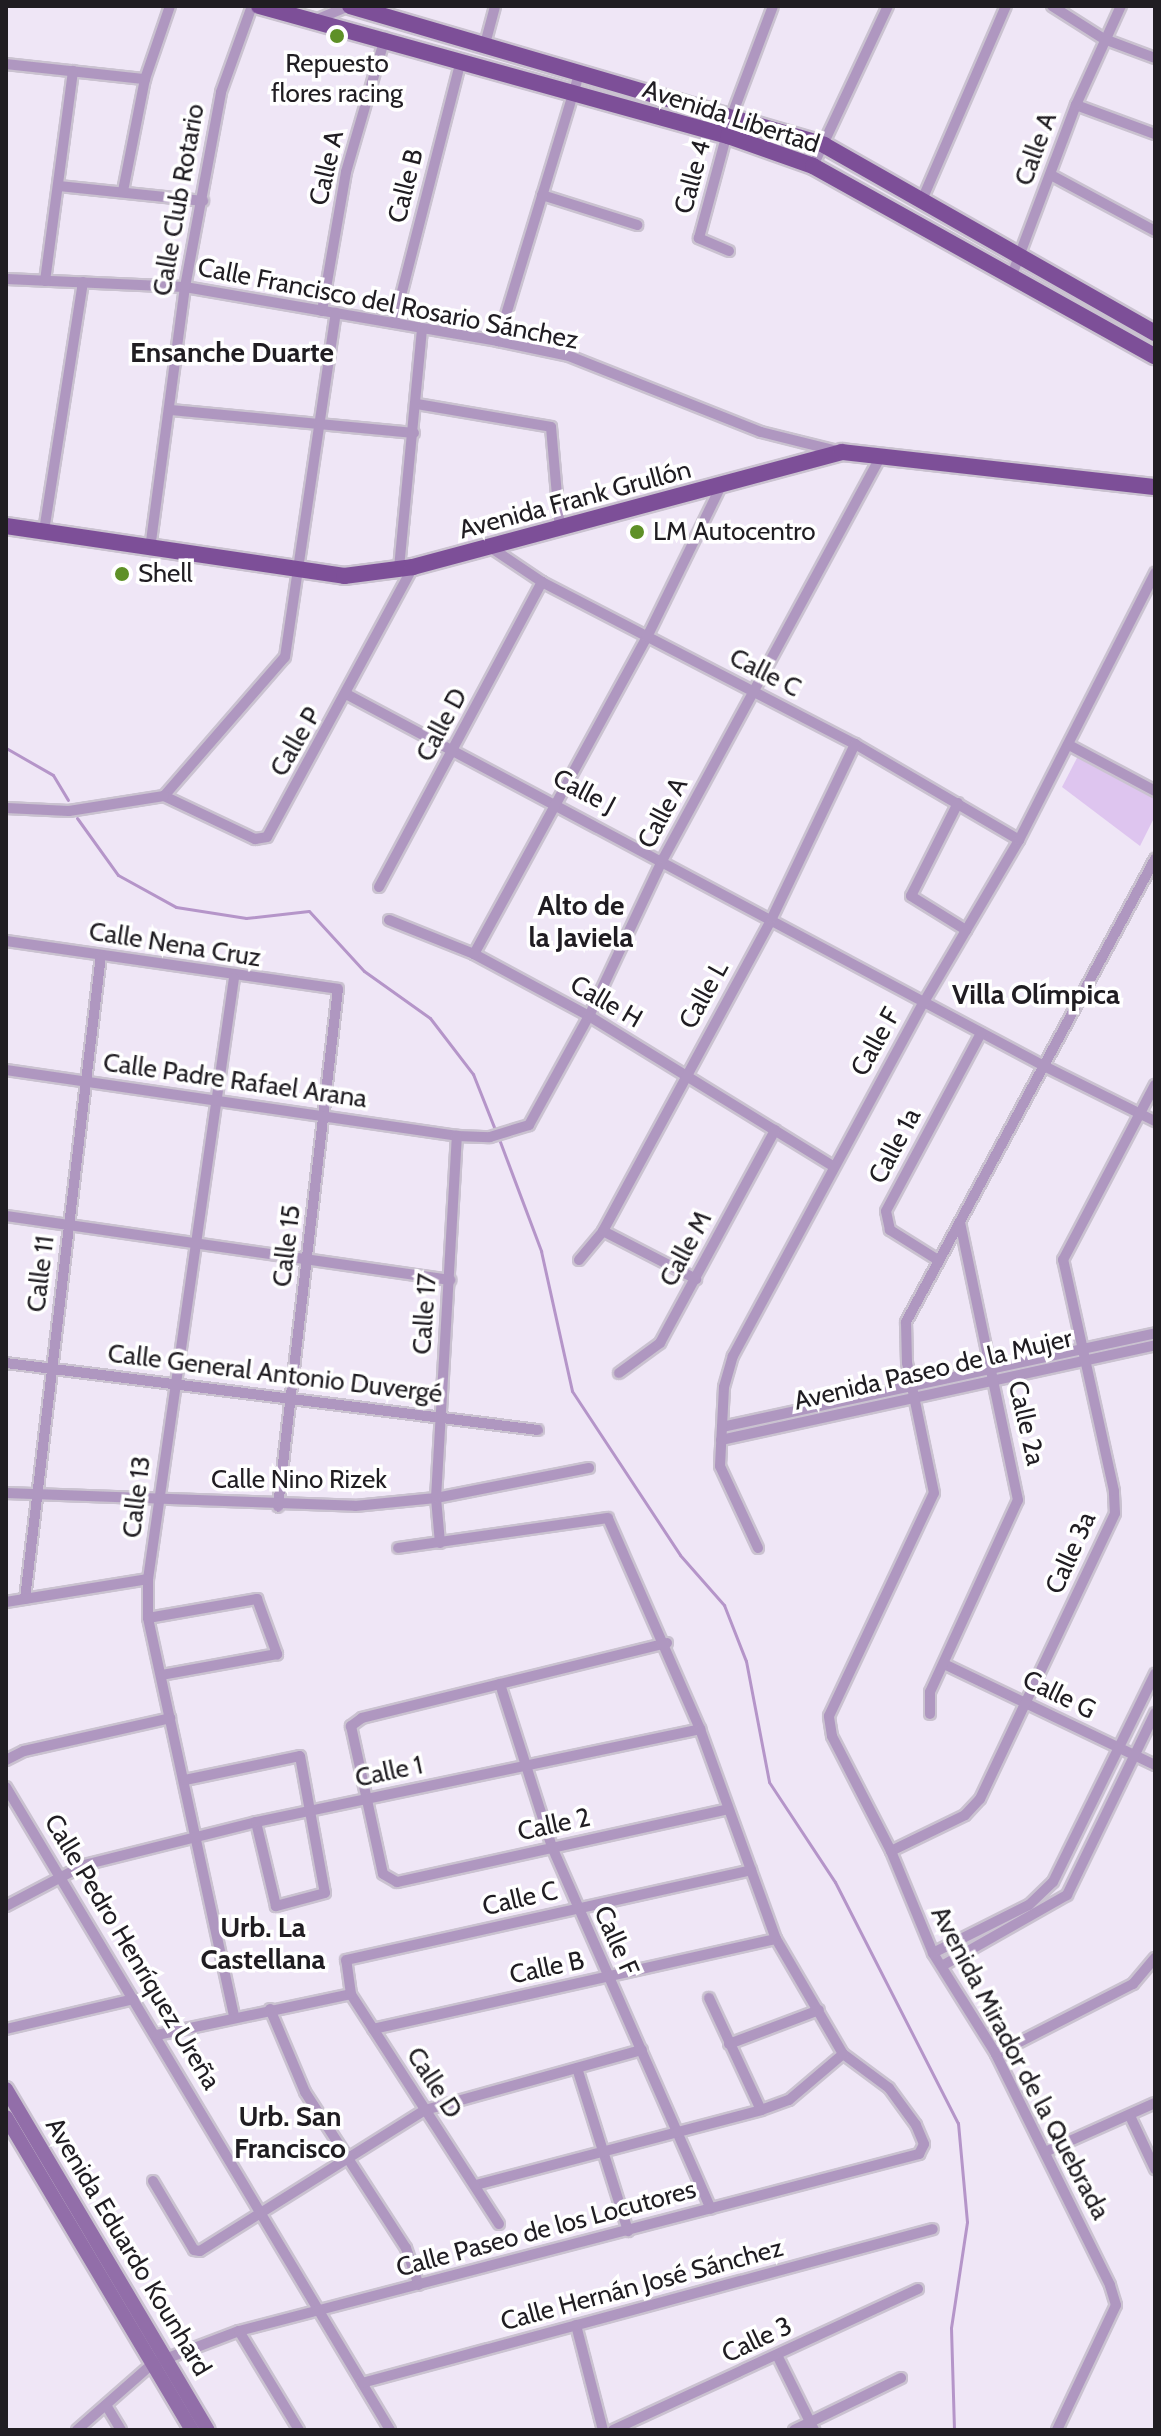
<!DOCTYPE html>
<html>
<head>
<meta charset="utf-8">
<style>
  body { margin:0 }
  #map { position:relative; width:1161px; height:2436px; overflow:hidden; background:#efe6f6; font-family:Cabin,sans-serif }
  div>[style] { position:absolute }
  [style*='--x'] { left:calc(var(--x)*1px); top:calc(var(--y)*1px); width:calc(var(--w)*1px); rotate:calc(var(--a)*1deg) }
  .green>* { inset:0; background:#dec5ef }
  .stream>* { height:3px; margin:-1.5px; padding:0 1.5px; transform-origin:1.5px; border-radius:1.5px; background:#b595c9 }
  .roads { filter:drop-shadow(2px 0 #cac2d0) drop-shadow(-2px 0 #cac2d0) drop-shadow(0 2px #cac2d0) drop-shadow(0 -2px #cac2d0) }
  .street>* { height:10px; margin:-5px; padding:0 5px; transform-origin:5px; border-radius:5px; background:#af97c0 }
  .secondary>* { height:14px; margin:-7px; padding:0 7px; transform-origin:7px; border-radius:7px; background:#926ea9 }
  .primary>* { height:16px; margin:-8px; padding:0 8px; transform-origin:8px; border-radius:8px; background:#7d4f98 }
  .dots>* { width:22px; height:22px; translate:-50% -50%; box-sizing:border-box; border:4px solid #fff; border-radius:50% }
  span { translate:-50% -50%; white-space:nowrap; text-align:center; line-height:1.15; -webkit-text-stroke:7px #fff; paint-order:stroke }
  .poi-label { font-size:26px; color:#201d22 }
  .left { translate:0 -50%; text-align:left }
  .street-label { font-size:26px; color:#201d22 }
  .neighbourhood-label { font-size:28px; color:#201d22; font-weight:700 }
  .frame { position:absolute; inset:0; border:8px solid #201d22; pointer-events:none }
</style>
</head>
<body>
<div id="map">
  <div class="green">
    <i style="clip-path:polygon(1078px 756px,1155px 798px,1155px 816px,1140px 846px,1062px 787px)"></i>
  </div>
  <div class="stream">
    <i style="--x:6;--y:748;--w:54;--a:29.9"></i>
    <i style="--x:53;--y:775;--w:29;--a:59"></i>
    <i style="--x:77;--y:818;--w:70;--a:54.3"></i>
    <i style="--x:118;--y:875;--w:66;--a:28.9"></i>
    <i style="--x:176;--y:907;--w:71;--a:8.9"></i>
    <i style="--x:246;--y:918;--w:63;--a:-6.3"></i>
    <i style="--x:309;--y:911;--w:81;--a:47.5"></i>
    <i style="--x:364;--y:971;--w:81;--a:35.5"></i>
    <i style="--x:430;--y:1018;--w:71;--a:52.5"></i>
    <i style="--x:473;--y:1074;--w:62;--a:68.4"></i>
    <i style="--x:499;--y:1139;--w:120;--a:69.4"></i>
    <i style="--x:541;--y:1251;--w:143;--a:77.5"></i>
    <i style="--x:572;--y:1391;--w:196;--a:56.6"></i>
    <i style="--x:680;--y:1555;--w:67;--a:48.7"></i>
    <i style="--x:724;--y:1605;--w:60;--a:68.6"></i>
    <i style="--x:746;--y:1661;--w:123;--a:79.2"></i>
    <i style="--x:769;--y:1782;--w:120;--a:56.6"></i>
    <i style="--x:835;--y:1882;--w:271;--a:63"></i>
    <i style="--x:958;--y:2123;--w:99;--a:84.8"></i>
    <i style="--x:967;--y:2222;--w:107;--a:98.6"></i>
    <i style="--x:951;--y:2328;--w:102;--a:88.3"></i>
  </div>
  <div class="roads">
    <div class="street">
      <i style="--x:1052;--y:6;--w:62;--a:32.4"></i>
      <i style="--x:1104;--y:39;--w:54;--a:20.4"></i>
      <i style="--x:318;--y:19;--w:33;--a:-23"></i>
      <i style="--x:485;--y:44;--w:39;--a:-75"></i>
      <i style="--x:6;--y:64;--w:140;--a:6.2"></i>
      <i style="--x:1076;--y:105;--w:84;--a:20.2"></i>
      <i style="--x:813;--y:166;--w:177;--a:-64.9"></i>
      <i style="--x:1051;--y:175;--w:118;--a:28.3"></i>
      <i style="--x:59;--y:186;--w:145;--a:5.9"></i>
      <i style="--x:123;--y:191;--w:114;--a:-78.9"></i>
      <i style="--x:145;--y:79;--w:77;--a:-71.1"></i>
      <i style="--x:542;--y:195;--w:100;--a:17.5"></i>
      <i style="--x:922;--y:200;--w:211;--a:-66.6"></i>
      <i style="--x:729;--y:251;--w:33;--a:-157"></i>
      <i style="--x:699;--y:238;--w:127;--a:-75"></i>
      <i style="--x:732;--y:115;--w:116;--a:-69.4"></i>
      <i style="--x:1012;--y:275;--w:182;--a:-69.4"></i>
      <i style="--x:1076;--y:105;--w:109;--a:-65.6"></i>
      <i style="--x:6;--y:279;--w:179;--a:2.6"></i>
      <i style="--x:185;--y:287;--w:318;--a:9.8"></i>
      <i style="--x:498;--y:341;--w:73;--a:11.9"></i>
      <i style="--x:569;--y:356;--w:206;--a:21.6"></i>
      <i style="--x:761;--y:432;--w:78;--a:14"></i>
      <i style="--x:45;--y:281;--w:212;--a:-82.4"></i>
      <i style="--x:322;--y:311;--w:141;--a:-80.2"></i>
      <i style="--x:346;--y:172;--w:140;--a:-73.8"></i>
      <i style="--x:394;--y:323;--w:271;--a:-75.7"></i>
      <i style="--x:498;--y:341;--w:282;--a:-73.1"></i>
      <i style="--x:417;--y:404;--w:136;--a:9.7"></i>
      <i style="--x:551;--y:427;--w:102;--a:85"></i>
      <i style="--x:171;--y:410;--w:244;--a:5.4"></i>
      <i style="--x:44;--y:531;--w:252;--a:-81.1"></i>
      <i style="--x:490;--y:547;--w:63;--a:33.9"></i>
      <i style="--x:542;--y:582;--w:352;--a:27.4"></i>
      <i style="--x:855;--y:744;--w:190;--a:30.3"></i>
      <i style="--x:150;--y:549;--w:264;--a:-82.4"></i>
      <i style="--x:185;--y:287;--w:198;--a:-79.5"></i>
      <i style="--x:221;--y:92;--w:91;--a:-70.2"></i>
      <i style="--x:399;--y:568;--w:240;--a:-84.5"></i>
      <i style="--x:348;--y:695;--w:789;--a:28.06"></i>
      <i style="--x:1044;--y:1066;--w:124;--a:26.4"></i>
      <i style="--x:1069;--y:745;--w:98;--a:28.1"></i>
      <i style="--x:164;--y:796;--w:184;--a:-49"></i>
      <i style="--x:285;--y:657;--w:348;--a:-81.6"></i>
      <i style="--x:164;--y:796;--w:101;--a:25.3"></i>
      <i style="--x:255;--y:839;--w:12;--a:-9"></i>
      <i style="--x:267;--y:837;--w:307;--a:-61.6"></i>
      <i style="--x:958;--y:803;--w:104;--a:116.8"></i>
      <i style="--x:911;--y:896;--w:65;--a:31.7"></i>
      <i style="--x:6;--y:808;--w:63;--a:2.7"></i>
      <i style="--x:69;--y:811;--w:96;--a:-9"></i>
      <i style="--x:379;--y:887;--w:346;--a:-61.9"></i>
      <i style="--x:389;--y:920;--w:92;--a:21.8"></i>
      <i style="--x:474;--y:954;--w:131;--a:28.3"></i>
      <i style="--x:589;--y:1016;--w:286;--a:31.6"></i>
      <i style="--x:6;--y:941;--w:335;--a:8.2"></i>
      <i style="--x:338;--y:989;--w:521;--a:96.61"></i>
      <i style="--x:474;--y:954;--w:361;--a:-61.4"></i>
      <i style="--x:647;--y:637;--w:168;--a:-63.9"></i>
      <i style="--x:234;--y:978;--w:607;--a:98.14"></i>
      <i style="--x:148;--y:1579;--w:39;--a:90"></i>
      <i style="--x:148;--y:1618;--w:408;--a:77.8"></i>
      <i style="--x:6;--y:1070;--w:456;--a:8.3"></i>
      <i style="--x:457;--y:1136;--w:33;--a:2"></i>
      <i style="--x:490;--y:1137;--w:41;--a:-17.1"></i>
      <i style="--x:529;--y:1125;--w:124;--a:-61.2"></i>
      <i style="--x:589;--y:1016;--w:174;--a:-64.8"></i>
      <i style="--x:663;--y:859;--w:455;--a:-61.6"></i>
      <i style="--x:6;--y:1216;--w:449;--a:8.2"></i>
      <i style="--x:603;--y:1231;--w:105;--a:27.3"></i>
      <i style="--x:579;--y:1260;--w:38;--a:-50"></i>
      <i style="--x:603;--y:1231;--w:356;--a:-61.6"></i>
      <i style="--x:772;--y:918;--w:193;--a:-64.5"></i>
      <i style="--x:938;--y:1260;--w:57;--a:-148"></i>
      <i style="--x:890;--y:1230;--w:19;--a:-102"></i>
      <i style="--x:886;--y:1211;--w:202;--a:-61.9"></i>
      <i style="--x:6;--y:1363;--w:536;--a:7.18"></i>
      <i style="--x:619;--y:1373;--w:51;--a:-36.2"></i>
      <i style="--x:660;--y:1343;--w:242;--a:-61.6"></i>
      <i style="--x:722;--y:1427;--w:443;--a:-12.2"></i>
      <i style="--x:721;--y:1440;--w:444;--a:-12.3"></i>
      <i style="--x:6;--y:1493;--w:349;--a:2.1"></i>
      <i style="--x:355;--y:1506;--w:81;--a:-5.6"></i>
      <i style="--x:436;--y:1498;--w:156;--a:-11.1"></i>
      <i style="--x:440;--y:1543;--w:45;--a:-95.1"></i>
      <i style="--x:436;--y:1498;--w:363;--a:-86.7"></i>
      <i style="--x:758;--y:1548;--w:90;--a:-114.9"></i>
      <i style="--x:720;--y:1466;--w:79;--a:-87.1"></i>
      <i style="--x:724;--y:1387;--w:32;--a:-74"></i>
      <i style="--x:733;--y:1356;--w:402;--a:-61.7"></i>
      <i style="--x:924;--y:1002;--w:188;--a:-59.6"></i>
      <i style="--x:1019;--y:840;--w:300;--a:-63"></i>
      <i style="--x:25;--y:1599;--w:648;--a:-83.27"></i>
      <i style="--x:6;--y:1602;--w:144;--a:-9.2"></i>
      <i style="--x:148;--y:1618;--w:111;--a:-9.9"></i>
      <i style="--x:257;--y:1599;--w:59;--a:70"></i>
      <i style="--x:277;--y:1654;--w:118;--a:169.7"></i>
      <i style="--x:667;--y:1643;--w:314;--a:166.2"></i>
      <i style="--x:362;--y:1718;--w:14;--a:144"></i>
      <i style="--x:351;--y:1726;--w:151;--a:77.8"></i>
      <i style="--x:383;--y:1874;--w:16;--a:30"></i>
      <i style="--x:397;--y:1882;--w:339;--a:-12.4"></i>
      <i style="--x:944;--y:1664;--w:234;--a:25.6"></i>
      <i style="--x:500;--y:1684;--w:171;--a:72.3"></i>
      <i style="--x:552;--y:1847;--w:395;--a:66.3"></i>
      <i style="--x:930;--y:1714;--w:22;--a:-90"></i>
      <i style="--x:930;--y:1692;--w:211;--a:-65.4"></i>
      <i style="--x:1018;--y:1500;--w:283;--a:-101.8"></i>
      <i style="--x:6;--y:1760;--w:20;--a:-27"></i>
      <i style="--x:24;--y:1751;--w:150;--a:-12.7"></i>
      <i style="--x:185;--y:1780;--w:117;--a:-11.8"></i>
      <i style="--x:300;--y:1756;--w:139;--a:79.7"></i>
      <i style="--x:325;--y:1893;--w:51;--a:165.1"></i>
      <i style="--x:276;--y:1906;--w:86;--a:-103.4"></i>
      <i style="--x:6;--y:1787;--w:749;--a:59.15"></i>
      <i style="--x:891;--y:1851;--w:82;--a:-25.9"></i>
      <i style="--x:965;--y:1815;--w:22;--a:-47"></i>
      <i style="--x:980;--y:1799;--w:316;--a:-64.7"></i>
      <i style="--x:1115;--y:1513;--w:22;--a:-93"></i>
      <i style="--x:1114;--y:1491;--w:237;--a:-102.4"></i>
      <i style="--x:1063;--y:1260;--w:198;--a:-62.3"></i>
      <i style="--x:6;--y:1906;--w:88;--a:-27.7"></i>
      <i style="--x:84;--y:1865;--w:177;--a:-14"></i>
      <i style="--x:256;--y:1822;--w:454;--a:-11.8"></i>
      <i style="--x:700;--y:1729;--w:230;--a:-113.6"></i>
      <i style="--x:608;--y:1518;--w:212;--a:171.9"></i>
      <i style="--x:933;--y:1953;--w:107;--a:-26.6"></i>
      <i style="--x:1029;--y:1905;--w:33;--a:-44"></i>
      <i style="--x:1053;--y:1882;--w:232;--a:-63.9"></i>
      <i style="--x:942;--y:1966;--w:144;--a:-29.6"></i>
      <i style="--x:1067;--y:1895;--w:202;--a:-64.2"></i>
      <i style="--x:709;--y:1998;--w:123;--a:65.1"></i>
      <i style="--x:270;--y:2009;--w:90;--a:67.1"></i>
      <i style="--x:305;--y:2092;--w:186;--a:57.1"></i>
      <i style="--x:406;--y:2248;--w:39;--a:71"></i>
      <i style="--x:6;--y:2029;--w:131;--a:-13.2"></i>
      <i style="--x:373;--y:2029;--w:413;--a:-12.6"></i>
      <i style="--x:157;--y:2035;--w:198;--a:-11.9"></i>
      <i style="--x:729;--y:2044;--w:96;--a:-20.7"></i>
      <i style="--x:996;--y:2054;--w:154;--a:-27.1"></i>
      <i style="--x:1133;--y:1984;--w:34;--a:-50"></i>
      <i style="--x:577;--y:2068;--w:171;--a:72.6"></i>
      <i style="--x:1130;--y:2116;--w:59;--a:64.7"></i>
      <i style="--x:1045;--y:2152;--w:120;--a:-24"></i>
      <i style="--x:153;--y:2181;--w:80;--a:59.3"></i>
      <i style="--x:194;--y:2250;--w:6;--a:9"></i>
      <i style="--x:200;--y:2251;--w:266;--a:-32.1"></i>
      <i style="--x:425;--y:2110;--w:225;--a:-15.5"></i>
      <i style="--x:476;--y:2185;--w:295;--a:-14.7"></i>
      <i style="--x:761;--y:2110;--w:30;--a:-20"></i>
      <i style="--x:789;--y:2100;--w:71;--a:-40.4"></i>
      <i style="--x:499;--y:2224;--w:274;--a:-122.8"></i>
      <i style="--x:351;--y:1994;--w:34;--a:-98"></i>
      <i style="--x:346;--y:1960;--w:415;--a:-12.5"></i>
      <i style="--x:576;--y:2325;--w:108;--a:75.6"></i>
      <i style="--x:239;--y:2331;--w:116;--a:58.8"></i>
      <i style="--x:777;--y:2355;--w:84;--a:63.7"></i>
      <i style="--x:362;--y:2383;--w:591;--a:-15.09"></i>
      <i style="--x:106;--y:2405;--w:29;--a:59"></i>
      <i style="--x:77;--y:2430;--w:100;--a:-41.3"></i>
      <i style="--x:152;--y:2364;--w:93;--a:-20.8"></i>
      <i style="--x:239;--y:2331;--w:703;--a:-14.59"></i>
      <i style="--x:919;--y:2154;--w:11;--a:-63"></i>
      <i style="--x:924;--y:2144;--w:21;--a:-113"></i>
      <i style="--x:916;--y:2125;--w:46;--a:-126.1"></i>
      <i style="--x:889;--y:2088;--w:57;--a:-143.5"></i>
      <i style="--x:843;--y:2054;--w:133;--a:-120.2"></i>
      <i style="--x:776;--y:1939;--w:223;--a:-109.9"></i>
      <i style="--x:613;--y:2430;--w:336;--a:-24.8"></i>
      <i style="--x:794;--y:2430;--w:119;--a:-25.9"></i>
      <i style="--x:1057;--y:2430;--w:138;--a:-64.7"></i>
      <i style="--x:1116;--y:2305;--w:21;--a:-107"></i>
      <i style="--x:1110;--y:2285;--w:258;--a:-116.3"></i>
      <i style="--x:996;--y:2054;--w:119;--a:-122"></i>
      <i style="--x:933;--y:1953;--w:110;--a:-112.4"></i>
      <i style="--x:891;--y:1851;--w:129;--a:-117.2"></i>
      <i style="--x:832;--y:1736;--w:20;--a:-99"></i>
      <i style="--x:829;--y:1716;--w:246;--a:-64.8"></i>
      <i style="--x:934;--y:1493;--w:133;--a:-101.7"></i>
      <i style="--x:907;--y:1363;--w:41;--a:-91.4"></i>
      <i style="--x:906;--y:1322;--w:526;--a:-61.73"></i>
    </div>
    <div class="secondary">
      <i style="--x:6;--y:2089;--w:396;--a:59.4"></i>
      <i style="--x:6;--y:2117;--w:364;--a:59.3"></i>
    </div>
    <div class="primary">
      <i style="--x:259;--y:6;--w:487;--a:15.5"></i>
      <i style="--x:728;--y:136;--w:90;--a:19.4"></i>
      <i style="--x:813;--y:166;--w:391;--a:29.1"></i>
      <i style="--x:350;--y:6;--w:494;--a:16.3"></i>
      <i style="--x:824;--y:145;--w:381;--a:29.6"></i>
      <i style="--x:6;--y:526;--w:342;--a:8.4"></i>
      <i style="--x:344;--y:576;--w:70;--a:-7.4"></i>
      <i style="--x:413;--y:567;--w:444;--a:-15"></i>
      <i style="--x:842;--y:452;--w:315;--a:6.4"></i>
    </div>
  </div>
  <div class="dots">
    <i style="left:337px;top:36px;background:#5e9027"></i>
    <i style="left:637px;top:532px;background:#5e9027"></i>
    <i style="left:122px;top:574px;background:#5e9027"></i>
  </div>
  <div class="poi-label">
    <span style="left:337px;top:79px">Repuesto<br>flores racing</span>
    <span class="left" style="left:653px;top:532px">LM Autocentro</span>
    <span class="left" style="left:138px;top:574px">Shell</span>
  </div>
  <div class="street-label">
    <span style="left:731px;top:117px;rotate:18deg">Avenida Libertad</span>
    <span style="left:1036px;top:149px;rotate:-70deg">Calle A</span>
    <span style="left:327px;top:168px;rotate:-77deg">Calle A</span>
    <span style="left:693px;top:177px;rotate:-75deg">Calle 4</span>
    <span style="left:406px;top:186px;rotate:-76deg">Calle B</span>
    <span style="left:179px;top:200px;rotate:-80deg">Calle Club Rotario</span>
    <span style="left:388px;top:304px;rotate:11deg">Calle Francisco del Rosario Sánchez</span>
    <span style="left:575px;top:500px;rotate:-15deg">Avenida Frank Grullón</span>
    <span style="left:765px;top:673px;rotate:27deg">Calle C</span>
    <span style="left:442px;top:725px;rotate:-62deg">Calle D</span>
    <span style="left:296px;top:742px;rotate:-60deg">Calle P</span>
    <span style="left:584px;top:792px;rotate:28deg">Calle J</span>
    <span style="left:663px;top:813px;rotate:-62deg">Calle A</span>
    <span style="left:175px;top:945px;rotate:9deg">Calle Nena Cruz</span>
    <span style="left:704px;top:995px;rotate:-61deg">Calle L</span>
    <span style="left:606px;top:1002px;rotate:30deg">Calle H</span>
    <span style="left:876px;top:1042px;rotate:-61deg">Calle F</span>
    <span style="left:235px;top:1081px;rotate:8deg">Calle Padre Rafael Arana</span>
    <span style="left:895px;top:1146px;rotate:-62deg">Calle 1a</span>
    <span style="left:287px;top:1246px;rotate:-83deg">Calle 15</span>
    <span style="left:686px;top:1249px;rotate:-62deg">Calle M</span>
    <span style="left:41px;top:1274px;rotate:-83deg">Calle 11</span>
    <span style="left:425px;top:1314px;rotate:-86deg">Calle 17</span>
    <span style="left:933px;top:1370px;rotate:-13deg">Avenida Paseo de la Mujer</span>
    <span style="left:275px;top:1374px;rotate:7deg">Calle General Antonio Duvergé</span>
    <span style="left:1026px;top:1423px;rotate:77deg">Calle 2a</span>
    <span style="left:299px;top:1480px">Calle Nino Rizek</span>
    <span style="left:137px;top:1497px;rotate:-83deg">Calle 13</span>
    <span style="left:1071px;top:1553px;rotate:-66deg">Calle 3a</span>
    <span style="left:1059px;top:1695px;rotate:26deg">Calle G</span>
    <span style="left:389px;top:1772px;rotate:-12deg">Calle 1</span>
    <span style="left:554px;top:1825px;rotate:-12deg">Calle 2</span>
    <span style="left:520px;top:1899px;rotate:-13deg">Calle C</span>
    <span style="left:616px;top:1941px;rotate:66deg">Calle F</span>
    <span style="left:132px;top:1952px;rotate:59deg">Calle Pedro Henríquez Ureña</span>
    <span style="left:547px;top:1968px;rotate:-12deg">Calle B</span>
    <span style="left:1020px;top:2063px;rotate:62deg">Avenida Mirador de la Quebrada</span>
    <span style="left:434px;top:2083px;rotate:57deg">Calle D</span>
    <span style="left:546px;top:2229px;rotate:-15deg">Calle Paseo de los Locutores</span>
    <span style="left:128px;top:2247px;rotate:59deg">Avenida Eduardo Kounhard</span>
    <span style="left:642px;top:2285px;rotate:-15deg">Calle Hernán José Sánchez</span>
    <span style="left:757px;top:2340px;rotate:-25deg">Calle 3</span>
  </div>
  <div class="neighbourhood-label">
    <span style="left:232px;top:352px">Ensanche Duarte</span>
    <span style="left:581px;top:921px">Alto de<br>la Javiela</span>
    <span style="left:1036px;top:994px">Villa Olímpica</span>
    <span style="left:263px;top:1943px">Urb. La<br>Castellana</span>
    <span style="left:290px;top:2132px">Urb. San<br>Francisco</span>
  </div>
  <div class="frame"></div>
</div>
</body>
</html>
